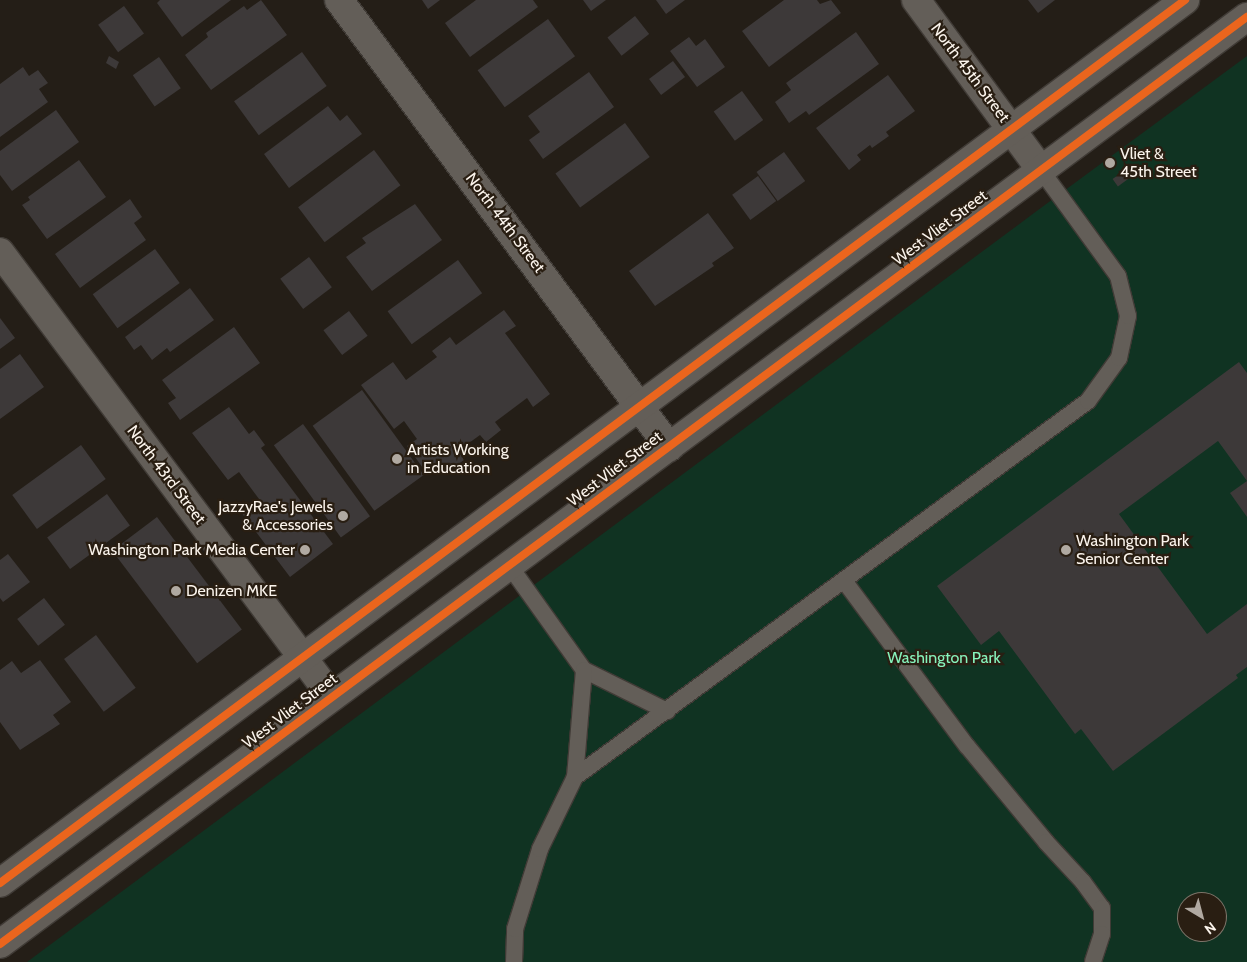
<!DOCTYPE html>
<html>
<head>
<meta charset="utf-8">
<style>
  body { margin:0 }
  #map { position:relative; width:1247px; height:962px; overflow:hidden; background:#241e17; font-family:Cabin,sans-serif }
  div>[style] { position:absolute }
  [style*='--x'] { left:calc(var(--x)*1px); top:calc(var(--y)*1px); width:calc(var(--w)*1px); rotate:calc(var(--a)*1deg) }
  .green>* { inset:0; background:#103322 }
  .building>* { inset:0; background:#3d3939; transform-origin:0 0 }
  .roads { filter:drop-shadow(1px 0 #403b36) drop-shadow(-1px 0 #403b36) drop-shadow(0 1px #403b36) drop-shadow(0 -1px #403b36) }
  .service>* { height:16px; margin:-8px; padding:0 8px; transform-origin:8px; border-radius:8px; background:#635e58 }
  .minor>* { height:28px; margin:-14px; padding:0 14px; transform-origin:14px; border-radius:14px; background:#635e58 }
  .tertiary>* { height:28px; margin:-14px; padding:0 14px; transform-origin:14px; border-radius:14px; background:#635e58 }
  .cycleway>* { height:8px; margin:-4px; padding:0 4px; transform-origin:4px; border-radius:4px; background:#eb651d }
  .dots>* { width:14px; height:14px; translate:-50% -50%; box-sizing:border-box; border:2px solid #291e12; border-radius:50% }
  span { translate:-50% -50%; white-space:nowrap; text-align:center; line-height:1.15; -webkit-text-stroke:4.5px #291e12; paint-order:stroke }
  .street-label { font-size:16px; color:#fbf4ec }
  .poi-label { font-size:16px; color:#fbf4ec }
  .left { translate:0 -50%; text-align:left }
  .right { translate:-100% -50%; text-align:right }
  .park-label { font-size:16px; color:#87f3bc }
  .north { position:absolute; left:1177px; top:892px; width:50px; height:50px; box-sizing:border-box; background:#291e12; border:1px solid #7d7469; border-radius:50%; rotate:143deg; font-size:14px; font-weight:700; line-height:20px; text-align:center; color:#fbf4ec }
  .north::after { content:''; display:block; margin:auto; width:18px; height:22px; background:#b0a9a1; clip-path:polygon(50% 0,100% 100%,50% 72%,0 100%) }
</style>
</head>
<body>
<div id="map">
  <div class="green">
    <i style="clip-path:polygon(evenodd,1247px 56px,1247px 962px,27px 962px,1034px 213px,1247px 56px,1187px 902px,1217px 902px,1217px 932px,1187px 932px,1187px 902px)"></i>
  </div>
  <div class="building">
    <i style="clip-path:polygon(160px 0,231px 0,182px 37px,157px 3px)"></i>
    <i style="clip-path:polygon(261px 0,287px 35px,211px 90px,185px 55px,208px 37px,206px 33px,244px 6px,247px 10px)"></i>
    <i style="clip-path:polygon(422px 0,440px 0,428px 9px)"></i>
    <i style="clip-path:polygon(476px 0,533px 0,538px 7px,470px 57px,445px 23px)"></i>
    <i style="clip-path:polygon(583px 0,606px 0,591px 11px)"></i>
    <i style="clip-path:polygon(656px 0,685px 0,666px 14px)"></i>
    <i style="clip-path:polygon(784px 0,817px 0,820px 4px,831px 0,841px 13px,769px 67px,742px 31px)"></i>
    <i style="clip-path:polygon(1028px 0,1055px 0,1038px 13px)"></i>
    <i style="left:124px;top:6px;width:34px;height:32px;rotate:54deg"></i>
    <i style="left:635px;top:16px;width:23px;height:35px;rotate:52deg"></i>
    <i style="left:548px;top:19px;width:46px;height:87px;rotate:54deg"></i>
    <i style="clip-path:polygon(856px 32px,879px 64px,809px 115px,806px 111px,789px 123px,775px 102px,791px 90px,786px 83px)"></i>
    <i style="clip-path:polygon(689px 37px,696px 46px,705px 39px,725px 67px,697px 87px,670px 51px)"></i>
    <i style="left:302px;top:52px;width:42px;height:84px;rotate:54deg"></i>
    <i style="clip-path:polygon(109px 56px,119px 62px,116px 69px,106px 63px)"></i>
    <i style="left:159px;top:57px;width:38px;height:32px;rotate:55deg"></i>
    <i style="left:673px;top:61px;width:20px;height:30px;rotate:53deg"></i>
    <i style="clip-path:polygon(23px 67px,29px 76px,38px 70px,48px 83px,39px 89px,48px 102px,0 137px,0 84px)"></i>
    <i style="clip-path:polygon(589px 72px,614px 107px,543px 159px,529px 140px,540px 132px,528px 116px)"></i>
    <i style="clip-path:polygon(888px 75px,915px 111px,886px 132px,889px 136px,872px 148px,870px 145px,857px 155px,861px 160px,849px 170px,816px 128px)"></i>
    <i style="left:742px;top:91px;width:36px;height:35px;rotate:54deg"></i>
    <i style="clip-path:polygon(328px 106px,340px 121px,347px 115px,362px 134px,289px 188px,264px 154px)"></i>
    <i style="clip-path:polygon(56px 110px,79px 142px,12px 191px,0 175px,0 151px)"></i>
    <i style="left:625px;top:123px;width:42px;height:86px;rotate:54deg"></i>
    <i style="left:374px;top:150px;width:44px;height:95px;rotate:53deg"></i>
    <i style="left:784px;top:152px;width:36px;height:34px;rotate:54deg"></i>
    <i style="clip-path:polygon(79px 160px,106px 197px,47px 239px,22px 205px,30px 200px,28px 197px)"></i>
    <i style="left:1132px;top:165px;width:9px;height:24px;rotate:54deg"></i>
    <i style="left:758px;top:176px;width:31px;height:32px;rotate:54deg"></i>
    <i style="clip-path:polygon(130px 199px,142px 217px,134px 223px,146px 240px,80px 288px,55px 254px)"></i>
    <i style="clip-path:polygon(415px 204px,442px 240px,372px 291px,346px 257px,366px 243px,362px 238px)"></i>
    <i style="clip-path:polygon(708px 213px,734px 248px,712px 263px,714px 266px,655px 306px,629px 271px)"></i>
    <i style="left:155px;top:249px;width:42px;height:77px;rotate:54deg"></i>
    <i style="left:309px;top:257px;width:38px;height:36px;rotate:53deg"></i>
    <i style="left:458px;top:260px;width:41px;height:87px;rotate:54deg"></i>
    <i style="clip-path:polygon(190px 288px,214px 320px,170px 352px,167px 348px,152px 360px,141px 345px,134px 350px,125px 337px)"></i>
    <i style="clip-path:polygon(504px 310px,516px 326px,505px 333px,550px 394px,533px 407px,527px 398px,495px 422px,501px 430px,486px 442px,480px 435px,458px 451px,464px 460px,447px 472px,442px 464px,428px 475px,407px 446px,417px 439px,404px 421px,394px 429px,361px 385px,393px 362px,406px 380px,437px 357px,432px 351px,450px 337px,456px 345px)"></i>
    <i style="left:349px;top:311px;width:31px;height:32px;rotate:53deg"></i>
    <i style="clip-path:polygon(0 318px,15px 338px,0 349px)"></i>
    <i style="clip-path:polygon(234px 327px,260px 363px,180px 420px,168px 403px,176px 398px,162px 380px)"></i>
    <i style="clip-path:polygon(20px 354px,44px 387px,0 419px,0 369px)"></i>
    <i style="clip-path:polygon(1239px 362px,1247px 373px,1247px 481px,1218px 441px,1119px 514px,1207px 634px,1247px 604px,1247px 667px,1236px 675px,1238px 678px,1113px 771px,1081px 729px,1075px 734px,999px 631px,981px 645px,937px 586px)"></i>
    <i style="left:362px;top:390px;width:105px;height:61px;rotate:54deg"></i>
    <i style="clip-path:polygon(229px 407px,249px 434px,254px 430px,265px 445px,261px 448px,333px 544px,290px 577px,241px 512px,259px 499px,239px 472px,228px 480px,192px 433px)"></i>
    <i style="left:303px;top:424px;width:114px;height:36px;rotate:54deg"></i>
    <i style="left:81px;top:445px;width:42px;height:85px;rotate:54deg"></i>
    <i style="clip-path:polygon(1247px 481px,1247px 517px,1230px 493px)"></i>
    <i style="left:107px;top:494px;width:39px;height:74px;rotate:54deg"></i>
    <i style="left:157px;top:517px;width:141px;height:56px;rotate:53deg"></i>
    <i style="clip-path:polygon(8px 554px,30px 582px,3px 602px,0 598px,0 560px)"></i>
    <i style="left:44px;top:598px;width:34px;height:34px;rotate:52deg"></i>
    <i style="left:96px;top:635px;width:66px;height:40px;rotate:53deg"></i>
    <i style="clip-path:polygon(40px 660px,71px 702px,53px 715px,60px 724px,20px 750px,0 722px,0 670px,12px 661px,21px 673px)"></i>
  </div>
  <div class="roads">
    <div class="service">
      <i style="--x:509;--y:565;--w:129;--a:54.5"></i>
      <i style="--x:584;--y:670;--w:93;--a:26.3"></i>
      <i style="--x:845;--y:582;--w:204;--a:53.4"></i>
      <i style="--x:967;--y:746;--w:124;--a:50.5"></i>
      <i style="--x:1046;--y:842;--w:54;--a:47.2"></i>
      <i style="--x:1083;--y:882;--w:32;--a:54"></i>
      <i style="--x:1102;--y:908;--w:26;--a:90"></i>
      <i style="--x:1102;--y:934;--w:29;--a:108"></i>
      <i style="--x:575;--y:777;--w:107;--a:-85.2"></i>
      <i style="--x:514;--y:962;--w:33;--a:-88"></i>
      <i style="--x:515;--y:929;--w:84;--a:-72.6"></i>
      <i style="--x:540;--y:849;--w:80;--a:-64.1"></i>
      <i style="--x:575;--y:777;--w:636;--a:-36.24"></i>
      <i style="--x:1088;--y:401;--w:53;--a:-54.2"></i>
      <i style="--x:1119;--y:358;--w:43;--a:-77.9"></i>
      <i style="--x:1128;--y:316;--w:41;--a:-104"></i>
      <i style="--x:1118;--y:276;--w:131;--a:-126"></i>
    </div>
    <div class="minor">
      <i style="--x:339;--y:0;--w:556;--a:53.56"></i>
      <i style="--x:916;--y:0;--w:211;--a:53.7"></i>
      <i style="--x:0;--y:252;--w:555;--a:53.27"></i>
    </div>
    <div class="tertiary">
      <i style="--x:0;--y:883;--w:1478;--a:-36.69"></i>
      <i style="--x:0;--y:944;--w:1554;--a:-36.63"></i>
    </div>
  </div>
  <div class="cycleway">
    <i style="--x:0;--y:883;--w:1478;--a:-36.69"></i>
    <i style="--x:0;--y:944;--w:1554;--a:-36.63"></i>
  </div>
  <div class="dots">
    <i style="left:1110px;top:163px;background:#b0a9a1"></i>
    <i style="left:397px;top:459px;background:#b0a9a1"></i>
    <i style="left:343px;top:516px;background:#b0a9a1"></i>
    <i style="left:305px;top:550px;background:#b0a9a1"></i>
    <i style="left:1066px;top:550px;background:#b0a9a1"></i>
    <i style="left:176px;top:591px;background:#b0a9a1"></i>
  </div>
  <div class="street-label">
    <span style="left:970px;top:73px;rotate:53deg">North 45th Street</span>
    <span style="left:505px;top:223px;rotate:53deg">North 44th Street</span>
    <span style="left:940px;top:228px;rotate:-37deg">West Vliet Street</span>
    <span style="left:615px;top:469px;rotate:-37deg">West Vliet Street</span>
    <span style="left:166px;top:475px;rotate:53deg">North 43rd Street</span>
    <span style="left:290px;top:711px;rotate:-37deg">West Vliet Street</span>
  </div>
  <div class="poi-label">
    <span class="left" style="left:1120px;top:163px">Vliet &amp;<br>45th Street</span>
    <span class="left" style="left:407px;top:459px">Artists Working<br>in Education</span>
    <span class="right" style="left:333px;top:516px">JazzyRae's Jewels<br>&amp; Accessories</span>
    <span class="left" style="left:1076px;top:550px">Washington Park<br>Senior Center</span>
    <span class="right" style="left:295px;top:550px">Washington Park Media Center</span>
    <span class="left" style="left:186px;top:591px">Denizen MKE</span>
  </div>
  <div class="park-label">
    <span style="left:944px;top:658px">Washington Park</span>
  </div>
  <div class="north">N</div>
</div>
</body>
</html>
